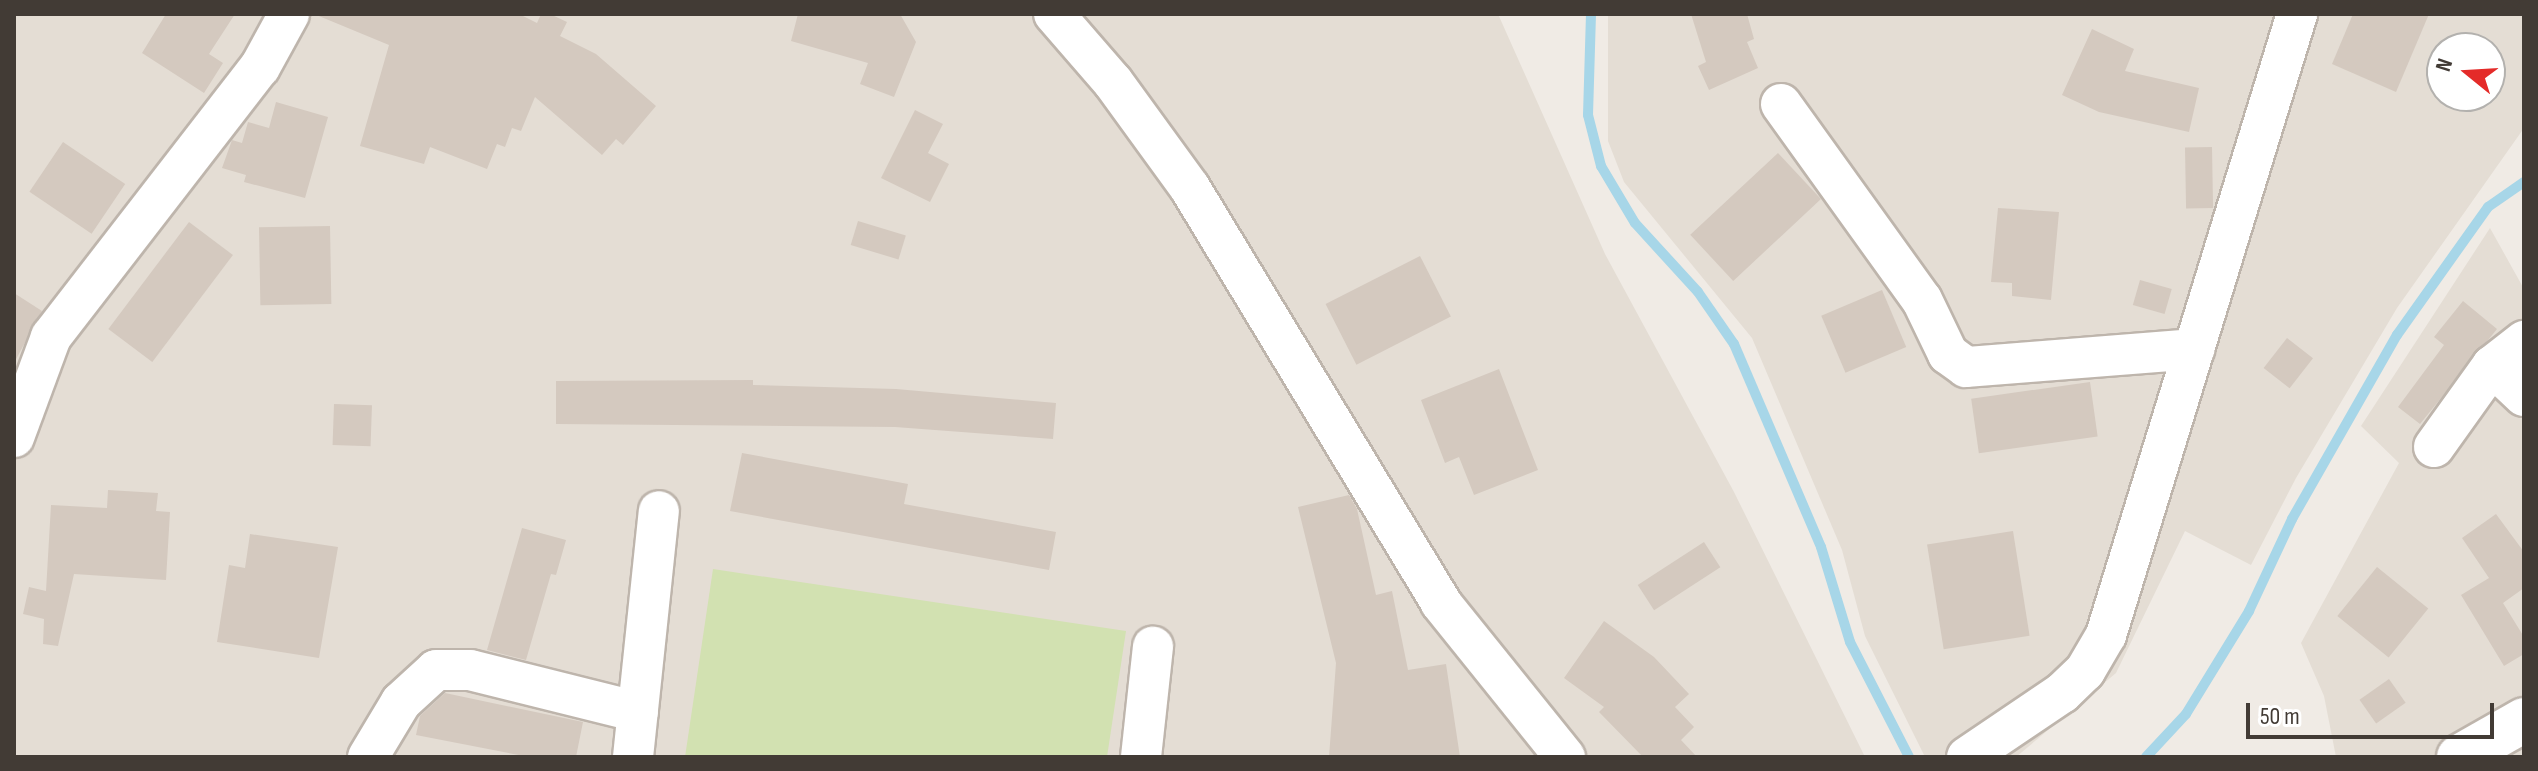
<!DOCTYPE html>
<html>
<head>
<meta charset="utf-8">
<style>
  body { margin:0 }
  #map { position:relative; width:2538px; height:771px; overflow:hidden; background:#f0ebe5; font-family:"Sofia Sans Condensed",sans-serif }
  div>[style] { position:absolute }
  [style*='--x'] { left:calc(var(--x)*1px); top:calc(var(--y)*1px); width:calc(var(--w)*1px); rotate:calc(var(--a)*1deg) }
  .residential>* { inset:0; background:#e4ddd4 }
  .green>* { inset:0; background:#d2e1b1 }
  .stream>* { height:10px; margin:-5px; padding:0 5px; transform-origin:5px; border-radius:5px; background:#a7d6e8 }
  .building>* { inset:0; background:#d4c9bf; transform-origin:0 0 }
  .roads { filter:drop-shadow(2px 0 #beb5ac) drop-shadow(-2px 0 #beb5ac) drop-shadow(0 2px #beb5ac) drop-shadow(0 -2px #beb5ac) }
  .minor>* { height:40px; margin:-20px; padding:0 20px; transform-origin:20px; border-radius:20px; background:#fff }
  .tertiary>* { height:44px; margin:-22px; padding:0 22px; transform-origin:22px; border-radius:22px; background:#fff }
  span { translate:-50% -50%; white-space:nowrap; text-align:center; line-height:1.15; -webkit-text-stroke:6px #fff; paint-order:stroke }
  .frame { position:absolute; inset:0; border:16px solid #423b35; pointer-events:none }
  .north { position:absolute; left:2426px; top:32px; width:80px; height:80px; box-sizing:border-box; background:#fff; border:2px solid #b3b1ae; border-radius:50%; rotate:288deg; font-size:22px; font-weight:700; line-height:32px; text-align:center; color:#423b35 }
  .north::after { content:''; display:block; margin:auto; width:28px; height:36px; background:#e42b29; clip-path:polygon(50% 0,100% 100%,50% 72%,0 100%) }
  .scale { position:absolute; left:2246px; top:703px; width:248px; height:36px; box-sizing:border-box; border:4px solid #423b35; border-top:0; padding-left:10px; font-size:24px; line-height:28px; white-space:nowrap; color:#423b35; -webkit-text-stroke:6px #fff; paint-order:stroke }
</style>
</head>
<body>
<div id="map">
  <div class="residential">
    <i style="clip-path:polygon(14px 14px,1498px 14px,1605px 254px,1734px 492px,1865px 757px,14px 757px)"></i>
    <i style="clip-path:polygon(evenodd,1608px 14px,2524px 14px,2524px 128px,2397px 308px,2296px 478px,2251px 565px,2185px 531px,2116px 673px,2016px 757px,1925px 757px,1865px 636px,1842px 550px,1752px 338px,1624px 182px,1608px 141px,1608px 14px,2442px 48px,2490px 48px,2490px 96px,2442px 96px,2442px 48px)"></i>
    <i style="clip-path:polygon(2490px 228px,2524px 289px,2524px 757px,2336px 757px,2324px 696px,2301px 643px,2399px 463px,2361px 426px)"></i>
  </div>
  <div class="green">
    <i style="clip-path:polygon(713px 569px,1126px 631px,1107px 757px,685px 757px)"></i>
  </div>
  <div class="stream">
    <i style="--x:1591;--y:14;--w:101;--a:91.7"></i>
    <i style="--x:1588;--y:115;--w:53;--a:75.7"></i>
    <i style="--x:1601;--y:166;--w:66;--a:59.2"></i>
    <i style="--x:1635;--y:223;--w:93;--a:47.6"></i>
    <i style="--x:1698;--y:292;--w:63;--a:55.3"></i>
    <i style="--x:1734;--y:344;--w:221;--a:66.8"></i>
    <i style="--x:1821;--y:547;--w:99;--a:73"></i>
    <i style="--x:1850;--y:642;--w:129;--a:62.8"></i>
    <i style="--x:2146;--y:757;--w:59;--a:-47.1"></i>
    <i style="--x:2186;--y:714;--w:121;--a:-58.5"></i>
    <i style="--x:2249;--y:611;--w:102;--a:-64.9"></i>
    <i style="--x:2292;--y:519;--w:212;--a:-60.3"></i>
    <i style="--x:2397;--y:335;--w:157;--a:-54.6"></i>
    <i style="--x:2488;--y:207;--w:44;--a:-34.8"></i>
  </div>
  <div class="building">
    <i style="clip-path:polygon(166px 14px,235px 14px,209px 54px,223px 63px,204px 93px,142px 53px)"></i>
    <i style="clip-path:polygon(314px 14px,519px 14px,537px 23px,541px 14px,550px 14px,567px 22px,560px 36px,596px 54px,656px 106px,623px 145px,616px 139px,602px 155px,535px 97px,521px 131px,512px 128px,505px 147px,497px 144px,487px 169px,430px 147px,424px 164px,360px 146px,389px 45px)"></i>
    <i style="clip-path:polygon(798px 14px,900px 14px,916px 42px,894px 97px,860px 84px,868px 63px,791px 41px)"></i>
    <i style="clip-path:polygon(1691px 14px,1747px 14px,1754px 39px,1747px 42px,1758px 68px,1709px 90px,1698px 66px,1706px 62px)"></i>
    <i style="clip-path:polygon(2353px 14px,2429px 14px,2396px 92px,2332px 64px)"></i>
    <i style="clip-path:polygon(2092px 29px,2134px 49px,2125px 71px,2199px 88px,2189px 132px,2099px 112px,2062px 95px)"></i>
    <i style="clip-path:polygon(276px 102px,328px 117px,305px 198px,244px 182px,246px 175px,222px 168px,232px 140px,242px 143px,248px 122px,269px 128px)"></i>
    <i style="clip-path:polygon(915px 110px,943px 124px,928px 153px,949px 164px,930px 202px,881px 178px)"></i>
    <i style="left:63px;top:142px;width:75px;height:60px;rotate:34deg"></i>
    <i style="left:2212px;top:147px;width:61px;height:27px;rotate:89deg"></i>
    <i style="left:1778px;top:153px;width:63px;height:120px;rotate:47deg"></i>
    <i style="clip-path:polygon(1998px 208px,2059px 212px,2051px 300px,2012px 296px,2012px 283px,1991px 282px)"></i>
    <i style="left:858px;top:221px;width:50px;height:25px;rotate:17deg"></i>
    <i style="left:189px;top:222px;width:55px;height:134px;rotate:37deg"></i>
    <i style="left:330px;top:226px;width:78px;height:71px;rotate:89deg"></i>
    <i style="left:1420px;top:256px;width:68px;height:106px;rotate:63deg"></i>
    <i style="left:2140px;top:280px;width:33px;height:26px;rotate:16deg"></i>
    <i style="left:1882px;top:290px;width:62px;height:66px;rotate:67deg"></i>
    <i style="clip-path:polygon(14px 293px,42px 311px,14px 363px)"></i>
    <i style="clip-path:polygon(2463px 301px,2497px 329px,2420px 424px,2398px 407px,2444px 345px,2434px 337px)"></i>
    <i style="left:2287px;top:338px;width:33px;height:38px;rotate:38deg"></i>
    <i style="clip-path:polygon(1499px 369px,1538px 470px,1474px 495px,1459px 457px,1445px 463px,1421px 400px)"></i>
    <i style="clip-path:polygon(753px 380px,753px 385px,896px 389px,1056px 403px,1053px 439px,895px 427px,556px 424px,556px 381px)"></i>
    <i style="left:2090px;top:382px;width:55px;height:120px;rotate:82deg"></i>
    <i style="left:334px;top:404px;width:38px;height:41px;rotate:2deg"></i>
    <i style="clip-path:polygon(742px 453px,908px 484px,904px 504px,1056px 532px,1049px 570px,730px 511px)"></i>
    <i style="clip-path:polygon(108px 490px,158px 493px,156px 511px,170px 512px,166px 580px,74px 574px,58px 646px,43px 644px,44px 619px,23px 614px,29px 587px,46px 591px,51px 505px,107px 508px)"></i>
    <i style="clip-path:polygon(1349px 495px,1357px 509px,1376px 595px,1392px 591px,1408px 670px,1446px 664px,1460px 757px,1329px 757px,1336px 663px,1298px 507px)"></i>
    <i style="clip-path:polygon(2496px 514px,2524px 552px,2524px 588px,2503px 603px,2524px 637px,2524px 654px,2504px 666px,2461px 595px,2489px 578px,2462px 538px)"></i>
    <i style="clip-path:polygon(522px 528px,566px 540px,556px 575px,551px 574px,526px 660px,487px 650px)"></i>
    <i style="left:2013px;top:531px;width:106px;height:87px;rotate:81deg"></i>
    <i style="clip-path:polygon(250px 534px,338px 547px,319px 658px,217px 642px,229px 565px,245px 568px)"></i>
    <i style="left:1704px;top:542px;width:30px;height:79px;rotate:57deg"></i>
    <i style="left:2377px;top:567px;width:66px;height:63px;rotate:39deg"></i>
    <i style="clip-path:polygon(1604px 621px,1654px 657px,1689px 694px,1675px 707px,1694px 727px,1681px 740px,1697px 757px,1643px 757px,1599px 712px,1604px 707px,1564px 678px)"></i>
    <i style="left:2389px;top:679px;width:29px;height:36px;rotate:55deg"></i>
    <i style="clip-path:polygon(445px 693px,583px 722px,576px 757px,529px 757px,416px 735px,420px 716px)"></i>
  </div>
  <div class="roads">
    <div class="minor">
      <i style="--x:1054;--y:14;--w:90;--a:49.1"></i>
      <i style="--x:1113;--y:82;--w:131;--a:54"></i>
      <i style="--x:1190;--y:188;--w:485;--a:58.8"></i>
      <i style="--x:1441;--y:603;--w:198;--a:51.2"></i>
      <i style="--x:1781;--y:104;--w:241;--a:54.3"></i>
      <i style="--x:1922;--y:300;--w:60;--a:64.3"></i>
      <i style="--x:1948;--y:354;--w:22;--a:36"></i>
      <i style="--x:1966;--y:367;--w:229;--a:-4.5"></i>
      <i style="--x:2492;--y:366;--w:44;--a:43.2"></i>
      <i style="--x:14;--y:437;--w:107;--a:-69.7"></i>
      <i style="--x:51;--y:337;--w:341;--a:-52.3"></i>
      <i style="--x:260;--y:67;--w:60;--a:-61.3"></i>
      <i style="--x:2434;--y:447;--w:100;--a:-54.4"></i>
      <i style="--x:2492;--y:366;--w:41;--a:-38"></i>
      <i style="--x:368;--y:757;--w:64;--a:-59"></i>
      <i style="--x:401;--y:702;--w:47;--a:-42.4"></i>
      <i style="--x:436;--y:670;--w:34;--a:0"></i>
      <i style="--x:470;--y:670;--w:173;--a:14"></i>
      <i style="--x:633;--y:757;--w:247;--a:-84"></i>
      <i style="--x:1141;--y:757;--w:111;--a:-83.8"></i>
      <i style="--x:1967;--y:757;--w:115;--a:-34"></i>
      <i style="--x:2062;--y:693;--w:32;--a:-44"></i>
      <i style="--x:2085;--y:671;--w:42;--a:-59.7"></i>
      <i style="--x:2106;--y:635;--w:650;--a:-72.9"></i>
    </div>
    <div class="tertiary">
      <i style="--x:2459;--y:757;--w:75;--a:-29.6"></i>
    </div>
  </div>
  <div class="frame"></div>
  <div class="north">N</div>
  <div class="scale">50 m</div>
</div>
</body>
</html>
